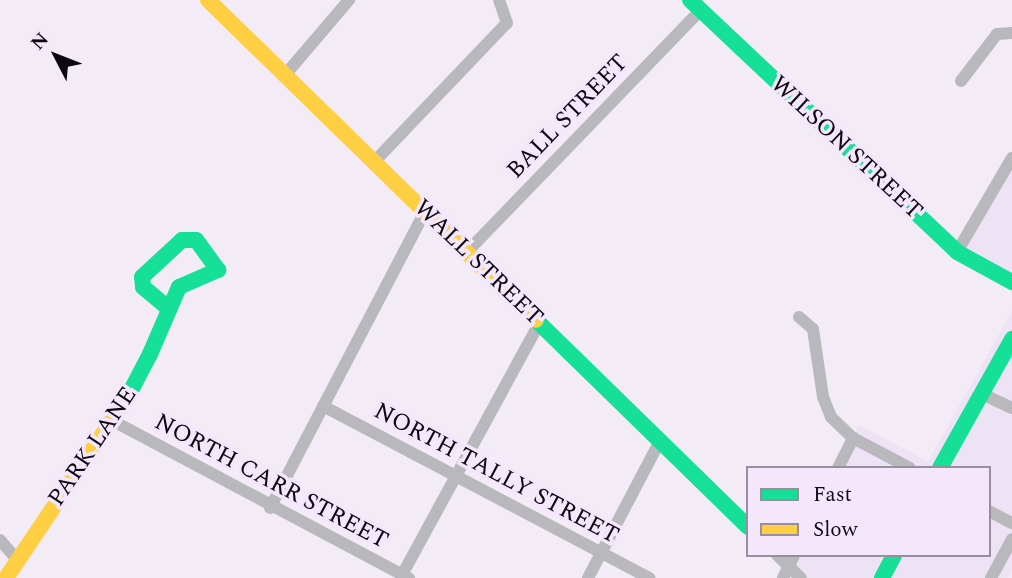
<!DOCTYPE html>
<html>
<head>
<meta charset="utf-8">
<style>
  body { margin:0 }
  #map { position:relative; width:1012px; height:578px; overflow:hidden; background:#f3ecf7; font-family:Spectral,serif }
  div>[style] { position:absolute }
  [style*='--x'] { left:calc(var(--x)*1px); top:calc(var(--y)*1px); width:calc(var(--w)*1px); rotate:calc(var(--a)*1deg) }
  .built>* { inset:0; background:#eee2f5 }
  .street>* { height:12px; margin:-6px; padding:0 6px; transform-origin:6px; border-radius:6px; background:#b9b8bc }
  .fast>* { height:16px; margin:-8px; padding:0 8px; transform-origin:8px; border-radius:8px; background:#16e098 }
  .slow>* { height:16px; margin:-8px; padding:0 8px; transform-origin:8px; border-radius:8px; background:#ffcf43 }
  span { translate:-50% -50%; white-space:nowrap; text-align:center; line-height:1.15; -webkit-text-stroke:7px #f4e7fc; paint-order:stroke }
  .street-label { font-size:24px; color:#0e0910 }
  .legend { position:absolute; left:746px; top:466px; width:245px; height:91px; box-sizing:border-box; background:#f4e7fc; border:2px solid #988e9e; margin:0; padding:9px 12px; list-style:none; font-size:21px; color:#0e0910 }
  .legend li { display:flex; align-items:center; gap:14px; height:35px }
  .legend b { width:35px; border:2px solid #988e9e }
  .north { position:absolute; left:21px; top:21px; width:70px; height:70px; -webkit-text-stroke:5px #f4e7fc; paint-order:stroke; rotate:312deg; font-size:19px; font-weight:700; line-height:28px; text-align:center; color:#0e0910 }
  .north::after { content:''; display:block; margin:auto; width:24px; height:32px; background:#0e0910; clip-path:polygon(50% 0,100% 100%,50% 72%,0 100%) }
</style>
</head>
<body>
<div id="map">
  <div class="built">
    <i style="clip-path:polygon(1012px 169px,1012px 290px,958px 262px)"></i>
    <i style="clip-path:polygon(1012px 311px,1012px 570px,1008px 578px,784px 578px,795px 555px,989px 555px,989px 468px,838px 468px,859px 425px,928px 461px)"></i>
  </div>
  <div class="street">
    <i style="--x:285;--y:75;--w:99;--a:-49.5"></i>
    <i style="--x:961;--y:81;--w:59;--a:-52.5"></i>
    <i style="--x:997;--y:34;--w:15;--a:-4"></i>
    <i style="--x:374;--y:162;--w:192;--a:-46.3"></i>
    <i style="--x:507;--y:23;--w:24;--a:-109"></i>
    <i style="--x:957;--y:252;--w:109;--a:-59.7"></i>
    <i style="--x:466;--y:253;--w:338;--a:-46"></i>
    <i style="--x:799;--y:317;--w:18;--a:41"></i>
    <i style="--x:813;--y:329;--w:69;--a:81.6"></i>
    <i style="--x:823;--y:397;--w:22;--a:68"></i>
    <i style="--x:831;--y:417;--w:30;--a:44"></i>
    <i style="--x:853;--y:438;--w:64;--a:27.8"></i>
    <i style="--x:982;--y:394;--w:33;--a:25"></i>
    <i style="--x:323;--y:406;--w:369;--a:27.8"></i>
    <i style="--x:115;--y:422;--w:333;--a:28"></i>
    <i style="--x:838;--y:468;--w:34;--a:-63"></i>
    <i style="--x:270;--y:508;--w:335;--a:-62.4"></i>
    <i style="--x:989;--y:511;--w:26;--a:28"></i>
    <i style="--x:0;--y:540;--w:29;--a:49"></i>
    <i style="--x:777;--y:555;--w:33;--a:44"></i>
    <i style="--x:402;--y:575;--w:286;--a:-61.4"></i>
    <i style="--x:588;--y:578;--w:155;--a:-62.3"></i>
    <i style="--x:783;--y:578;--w:25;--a:-64"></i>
    <i style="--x:991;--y:578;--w:44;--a:-61.7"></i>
  </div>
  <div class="fast">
    <i style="--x:690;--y:0;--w:367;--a:43.3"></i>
    <i style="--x:957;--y:252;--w:63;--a:28.6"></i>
    <i style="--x:536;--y:320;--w:296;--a:44.3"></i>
    <i style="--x:127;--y:398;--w:50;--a:-62.4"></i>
    <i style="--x:150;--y:354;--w:73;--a:-66.6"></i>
    <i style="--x:179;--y:287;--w:43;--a:-23.6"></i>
    <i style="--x:218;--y:270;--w:37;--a:-126"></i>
    <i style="--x:196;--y:240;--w:14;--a:180"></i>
    <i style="--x:182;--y:240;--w:54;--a:137.2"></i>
    <i style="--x:142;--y:277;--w:10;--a:84"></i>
    <i style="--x:143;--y:287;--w:34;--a:40"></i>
    <i style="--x:940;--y:468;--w:148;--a:-60.8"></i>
    <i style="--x:882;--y:578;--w:26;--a:-62"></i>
  </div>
  <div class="slow">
    <i style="--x:208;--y:0;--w:458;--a:44.3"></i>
    <i style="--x:6;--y:578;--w:217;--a:-56.1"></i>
  </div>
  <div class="street-label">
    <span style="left:568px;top:117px;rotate:-46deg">BALL STREET</span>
    <span style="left:846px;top:148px;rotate:43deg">WILSON STREET</span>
    <span style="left:478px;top:263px;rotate:44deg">WALL STREET</span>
    <span style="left:93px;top:447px;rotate:-56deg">PARK LANE</span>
    <span style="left:496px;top:474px;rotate:28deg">NORTH TALLY STREET</span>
    <span style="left:271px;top:482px;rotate:28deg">NORTH CARR STREET</span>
  </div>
  <ul class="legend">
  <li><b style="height:9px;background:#16e098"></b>Fast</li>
  <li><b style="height:9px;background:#ffcf43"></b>Slow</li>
  </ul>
  <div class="north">N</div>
</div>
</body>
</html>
